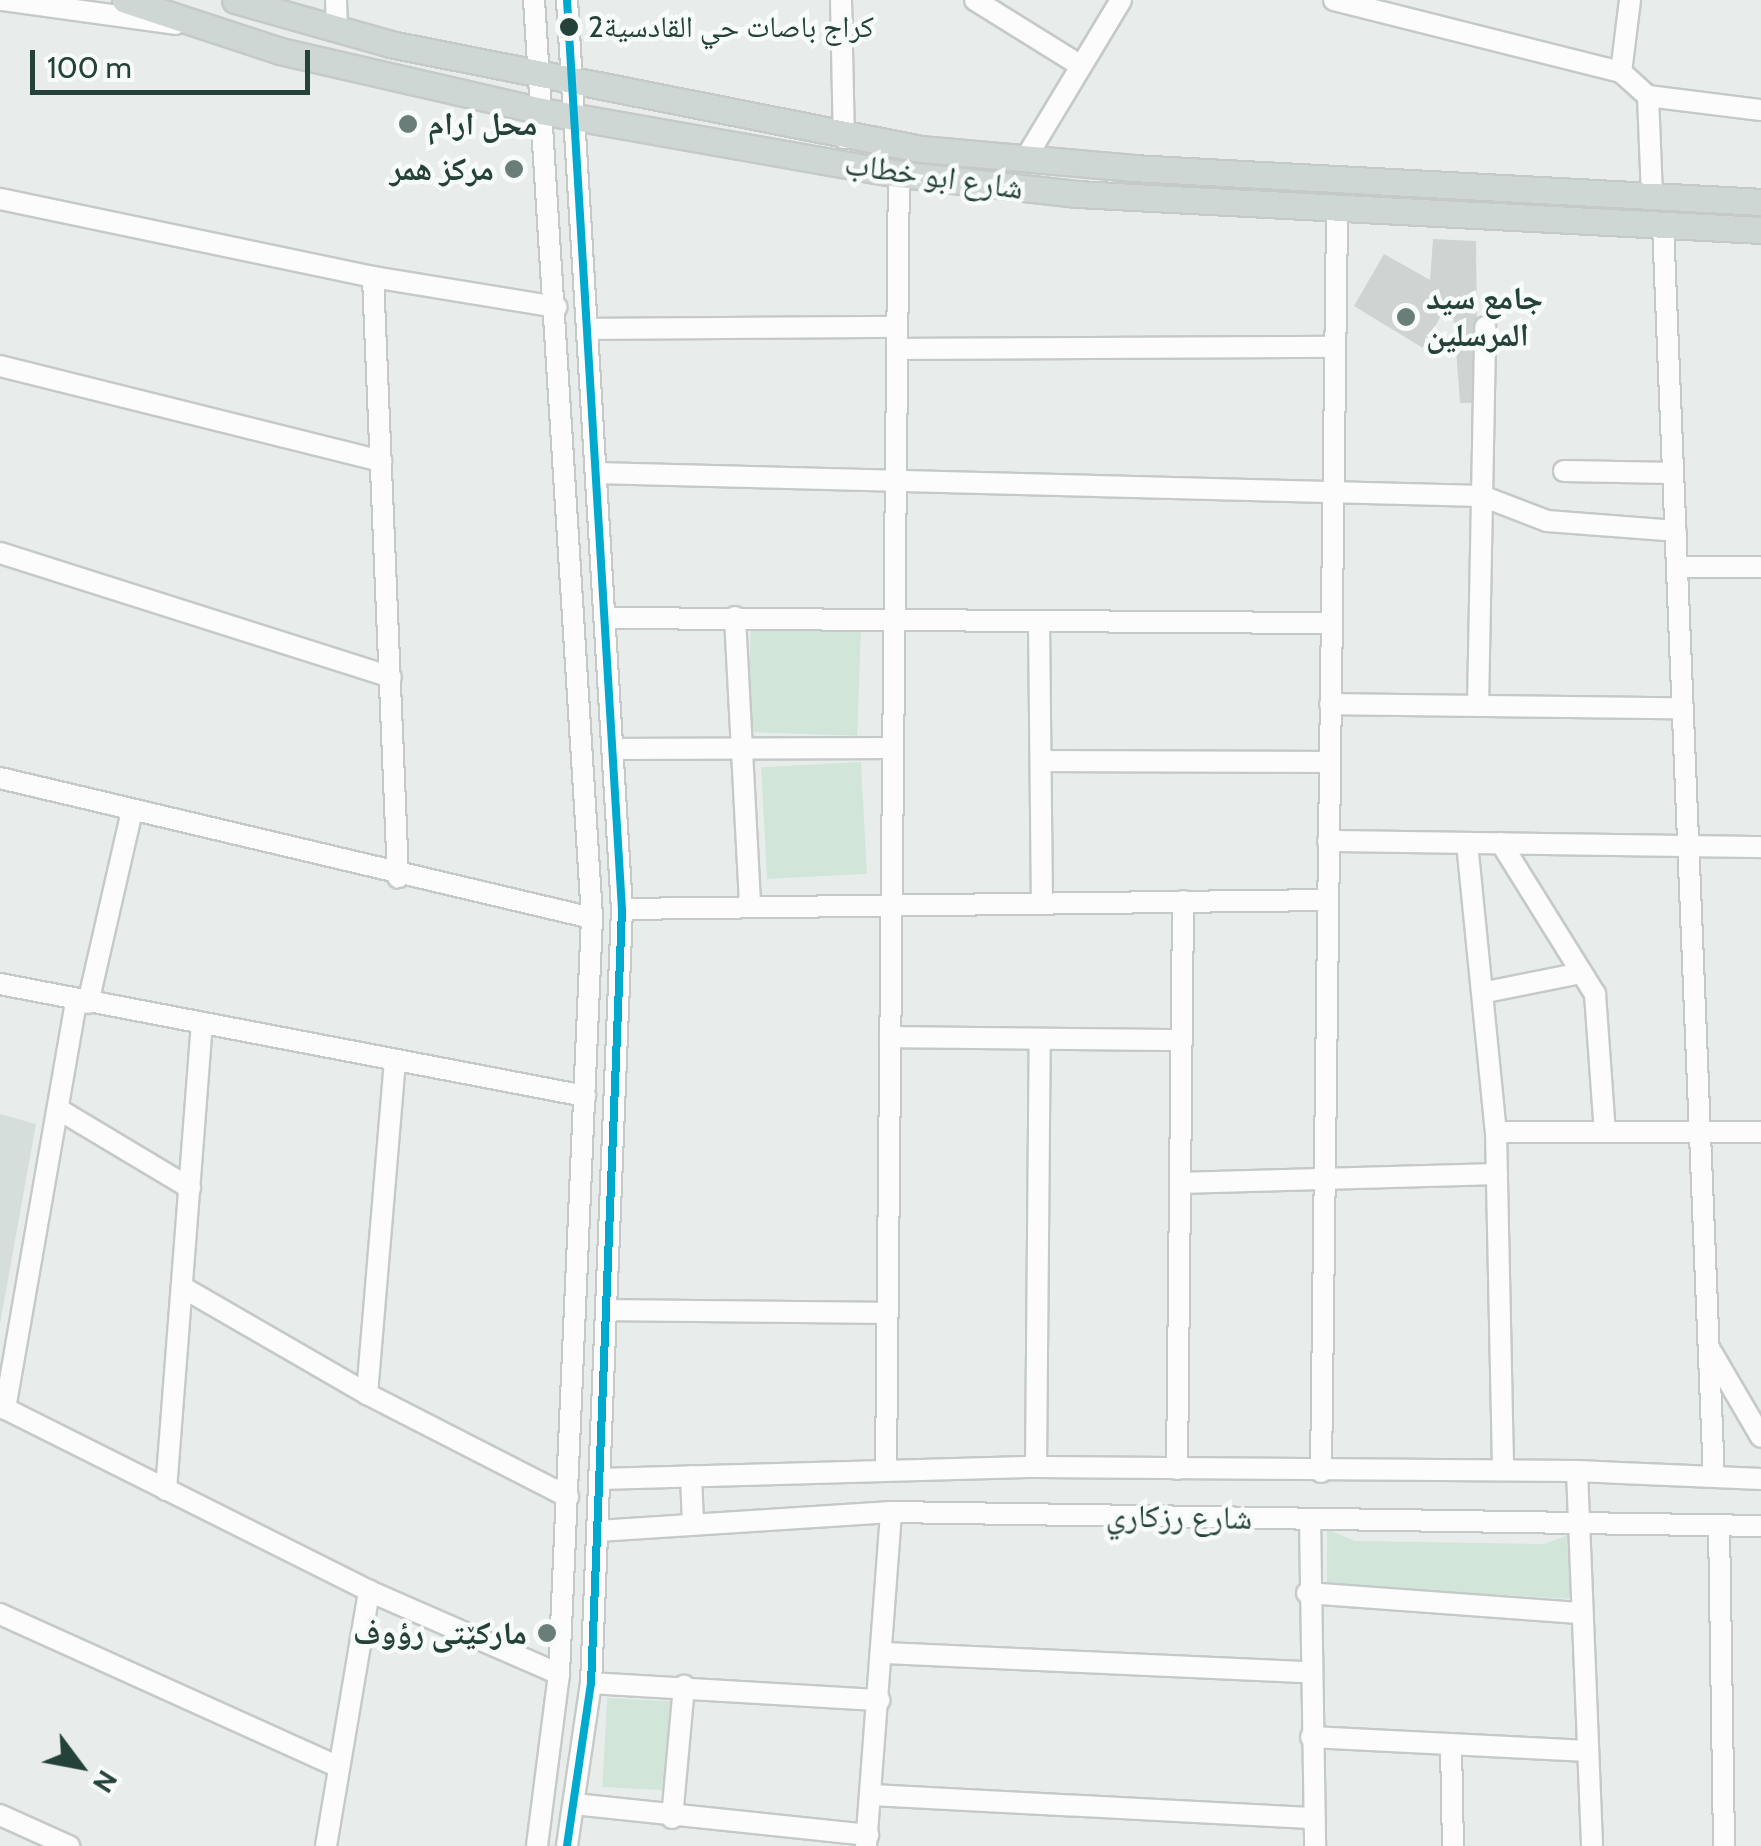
<!DOCTYPE html>
<html>
<head>
<meta charset="utf-8">
<style>
  body { margin:0 }
  #map { position:relative; width:1761px; height:1846px; overflow:hidden; background:#e8edeb; font-family:Cabin,"Noto Naskh Arabic",sans-serif }
  div>[style] { position:absolute }
  [style*='--x'] { left:calc(var(--x)*1px); top:calc(var(--y)*1px); width:calc(var(--w)*1px); rotate:calc(var(--a)*1deg) }
  .built>* { inset:0; background:#d6dedb }
  .green>* { inset:0; background:#d1e6d8; transform-origin:0 0 }
  .building>* { inset:0; background:#cfd4d2 }
  .roads { filter:drop-shadow(2px 0 #c5cac8) drop-shadow(-2px 0 #c5cac8) drop-shadow(0 2px #c5cac8) drop-shadow(0 -2px #c5cac8) }
  .minor>* { height:20px; margin:-10px; padding:0 10px; transform-origin:10px; border-radius:10px; background:#fcfcfc }
  .major>* { height:25px; margin:-12.5px; padding:0 12.5px; transform-origin:12.5px; border-radius:12.5px; background:#cfd7d5 }
  .bus-1>* { height:8px; margin:-4px; padding:0 4px; transform-origin:4px; border-radius:4px; background:#00a9ce }
  .dots>* { width:28px; height:28px; translate:-50% -50%; box-sizing:border-box; border:5px solid #f7fbf9; border-radius:50% }
  span { translate:-50% -50%; white-space:nowrap; text-align:center; line-height:1.15; -webkit-text-stroke:9px #f7fbf9; paint-order:stroke }
  .bus-label { font-size:30px; color:#24423a }
  .left { translate:0 -50%; text-align:left }
  .poi-label { font-size:32px; color:#24423a; font-weight:700 }
  .right { translate:-100% -50%; text-align:right }
  .street-label { font-size:32px; color:#24423a }
  .north { position:absolute; left:30px; top:1716px; width:100px; height:100px; -webkit-text-stroke:8px #f7fbf9; paint-order:stroke; rotate:122deg; font-size:28px; font-weight:700; line-height:40px; text-align:center; color:#24423a }
  .north::after { content:''; display:block; margin:auto; width:35px; height:45px; background:#24423a; clip-path:polygon(50% 0,100% 100%,50% 72%,0 100%) }
  .scale { position:absolute; left:30px; top:50px; width:280px; height:45px; box-sizing:border-box; border:5px solid #24423a; border-top:0; padding-left:12px; font-size:30px; line-height:35px; white-space:nowrap; color:#24423a; -webkit-text-stroke:8px #f7fbf9; paint-order:stroke }
</style>
</head>
<body>
<div id="map">
  <div class="built">
    <i style="clip-path:polygon(0 1114px,36px 1124px,0 1324px)"></i>
  </div>
  <div class="green">
    <i style="left:751px;top:626px;width:110px;height:106px;rotate:2deg"></i>
    <i style="left:861px;top:762px;width:112px;height:100px;rotate:87deg"></i>
    <i style="clip-path:polygon(1327px 1529px,1355px 1541px,1544px 1544px,1571px 1534px,1572px 1599px,1327px 1585px)"></i>
    <i style="left:607px;top:1698px;width:67px;height:89px;rotate:3deg"></i>
  </div>
  <div class="building">
    <i style="clip-path:polygon(1433px 239px,1476px 241px,1478px 403px,1460px 403px,1452px 296px,1423px 348px,1354px 306px,1384px 254px,1430px 280px)"></i>
  </div>
  <div class="roads">
    <div class="minor">
      <i style="--x:3;--y:0;--w:174;--a:7.9"></i>
      <i style="--x:336;--y:0;--w:31;--a:88"></i>
      <i style="--x:534;--y:0;--w:920;--a:86.38"></i>
      <i style="--x:592;--y:918;--w:757;--a:92.5"></i>
      <i style="--x:559;--y:1674;--w:173;--a:97.3"></i>
      <i style="--x:567;--y:0;--w:911;--a:86.54"></i>
      <i style="--x:622;--y:909;--w:775;--a:92.29"></i>
      <i style="--x:591;--y:1683;--w:165;--a:98.4"></i>
      <i style="--x:841;--y:0;--w:138;--a:88.8"></i>
      <i style="--x:975;--y:0;--w:125;--a:31.9"></i>
      <i style="--x:1334;--y:0;--w:296;--a:14.1"></i>
      <i style="--x:1630;--y:0;--w:73;--a:97.1"></i>
      <i style="--x:1621;--y:72;--w:36;--a:42"></i>
      <i style="--x:1648;--y:96;--w:114;--a:7.1"></i>
      <i style="--x:1648;--y:96;--w:99;--a:87.7"></i>
      <i style="--x:1024;--y:161;--w:188;--a:-58.9"></i>
      <i style="--x:0;--y:199;--w:381;--a:11.8"></i>
      <i style="--x:373;--y:277;--w:186;--a:9.3"></i>
      <i style="--x:1663;--y:225;--w:1253;--a:87.67"></i>
      <i style="--x:373;--y:277;--w:601;--a:87.61"></i>
      <i style="--x:587;--y:329;--w:310;--a:-0.4"></i>
      <i style="--x:897;--y:349;--w:437;--a:-0.3"></i>
      <i style="--x:0;--y:366;--w:393;--a:14"></i>
      <i style="--x:1564;--y:471;--w:109;--a:1.1"></i>
      <i style="--x:596;--y:473;--w:886;--a:1.49"></i>
      <i style="--x:1482;--y:496;--w:70;--a:21"></i>
      <i style="--x:1547;--y:521;--w:129;--a:4.4"></i>
      <i style="--x:0;--y:553;--w:410;--a:17.6"></i>
      <i style="--x:1678;--y:567;--w:83;--a:0"></i>
      <i style="--x:735;--y:617;--w:288;--a:87"></i>
      <i style="--x:606;--y:618;--w:725;--a:0.4"></i>
      <i style="--x:1039;--y:621;--w:280;--a:89.4"></i>
      <i style="--x:1330;--y:704;--w:352;--a:0.7"></i>
      <i style="--x:1478;--y:706;--w:379;--a:-88.9"></i>
      <i style="--x:613;--y:749;--w:280;--a:-0.2"></i>
      <i style="--x:1041;--y:761;--w:288;--a:0.2"></i>
      <i style="--x:0;--y:778;--w:608;--a:13.31"></i>
      <i style="--x:1328;--y:841;--w:433;--a:0.8"></i>
      <i style="--x:1467;--y:843;--w:290;--a:84.3"></i>
      <i style="--x:1496;--y:1132;--w:338;--a:88.8"></i>
      <i style="--x:1501;--y:843;--w:178;--a:58.1"></i>
      <i style="--x:1595;--y:994;--w:138;--a:85.9"></i>
      <i style="--x:622;--y:909;--w:705;--a:-0.73"></i>
      <i style="--x:0;--y:984;--w:596;--a:10.84"></i>
      <i style="--x:1486;--y:992;--w:97;--a:-11.3"></i>
      <i style="--x:88;--y:1003;--w:197;--a:-77.1"></i>
      <i style="--x:890;--y:1037;--w:291;--a:0.6"></i>
      <i style="--x:58;--y:1109;--w:154;--a:30.9"></i>
      <i style="--x:1496;--y:1132;--w:265;--a:0"></i>
      <i style="--x:1180;--y:1183;--w:317;--a:-1.6"></i>
      <i style="--x:182;--y:1287;--w:214;--a:30"></i>
      <i style="--x:367;--y:1394;--w:226;--a:27.1"></i>
      <i style="--x:607;--y:1310;--w:280;--a:0.6"></i>
      <i style="--x:1712;--y:1353;--w:97;--a:59.7"></i>
      <i style="--x:367;--y:1394;--w:335;--a:-85.2"></i>
      <i style="--x:0;--y:1406;--w:413;--a:26.6"></i>
      <i style="--x:369;--y:1591;--w:207;--a:23.6"></i>
      <i style="--x:5;--y:1409;--w:414;--a:-80.1"></i>
      <i style="--x:1036;--y:1467;--w:428;--a:-89.5"></i>
      <i style="--x:1177;--y:1469;--w:568;--a:-89.39"></i>
      <i style="--x:886;--y:1470;--w:1296;--a:-89.43"></i>
      <i style="--x:1577;--y:1471;--w:375;--a:87.7"></i>
      <i style="--x:1321;--y:1472;--w:1264;--a:-89.27"></i>
      <i style="--x:691;--y:1476;--w:47;--a:87.6"></i>
      <i style="--x:600;--y:1479;--w:436;--a:-1.6"></i>
      <i style="--x:1036;--y:1467;--w:541;--a:0.42"></i>
      <i style="--x:1577;--y:1471;--w:184;--a:2.5"></i>
      <i style="--x:166;--y:1490;--w:466;--a:-85.6"></i>
      <i style="--x:1310;--y:1519;--w:327;--a:89.1"></i>
      <i style="--x:1719;--y:1525;--w:321;--a:89.1"></i>
      <i style="--x:598;--y:1531;--w:294;--a:-3.7"></i>
      <i style="--x:891;--y:1512;--w:870;--a:0.92"></i>
      <i style="--x:1307;--y:1593;--w:276;--a:4.2"></i>
      <i style="--x:0;--y:1614;--w:372;--a:24.3"></i>
      <i style="--x:884;--y:1653;--w:425;--a:2.6"></i>
      <i style="--x:591;--y:1683;--w:289;--a:3.4"></i>
      <i style="--x:1311;--y:1737;--w:277;--a:2.9"></i>
      <i style="--x:1451;--y:1744;--w:102;--a:88.9"></i>
      <i style="--x:872;--y:1795;--w:443;--a:3"></i>
      <i style="--x:574;--y:1804;--w:296;--a:6"></i>
      <i style="--x:0;--y:1815;--w:76;--a:24.2"></i>
      <i style="--x:672;--y:1818;--w:133;--a:-84.8"></i>
      <i style="--x:326;--y:1846;--w:259;--a:-80.4"></i>
      <i style="--x:866;--y:1846;--w:335;--a:-85.7"></i>
    </div>
    <div class="major">
      <i style="--x:125;--y:0;--w:163;--a:18.2"></i>
      <i style="--x:280;--y:51;--w:268;--a:12.9"></i>
      <i style="--x:541;--y:111;--w:364;--a:10"></i>
      <i style="--x:899;--y:174;--w:179;--a:6.4"></i>
      <i style="--x:1077;--y:194;--w:685;--a:3.01"></i>
      <i style="--x:235;--y:0;--w:161;--a:15.8"></i>
      <i style="--x:390;--y:44;--w:541;--a:11.19"></i>
      <i style="--x:921;--y:149;--w:212;--a:5.1"></i>
      <i style="--x:1132;--y:168;--w:630;--a:3.09"></i>
    </div>
  </div>
  <div class="bus-1">
    <i style="--x:567;--y:0;--w:911;--a:86.54"></i>
    <i style="--x:622;--y:909;--w:775;--a:92.29"></i>
    <i style="--x:591;--y:1683;--w:165;--a:98.4"></i>
  </div>
  <div class="dots">
    <i style="left:569px;top:27px;background:#24423a"></i>
    <i style="left:408px;top:124px;background:#697e78"></i>
    <i style="left:514px;top:169px;background:#697e78"></i>
    <i style="left:1406px;top:317px;background:#697e78"></i>
    <i style="left:547px;top:1633px;background:#697e78"></i>
  </div>
  <div class="bus-label">
    <span class="left" style="left:588px;top:27px">كراج باصات حي القادسية2</span>
  </div>
  <div class="poi-label">
    <span class="left" style="left:428px;top:124px">محل ارام</span>
    <span class="right" style="left:494px;top:169px">مركز همر</span>
    <span class="left" style="left:1426px;top:317px">جامع سيد<br>المرسلين</span>
    <span class="right" style="left:527px;top:1633px">ماركێتى رؤوف</span>
  </div>
  <div class="street-label">
    <span style="left:934px;top:176px;rotate:8deg">شارع ابو خطاب</span>
    <span style="left:1179px;top:1517px;rotate:1deg">شارع رزكاري</span>
  </div>
  <div class="north">N</div>
  <div class="scale">100 m</div>
</div>
</body>
</html>
